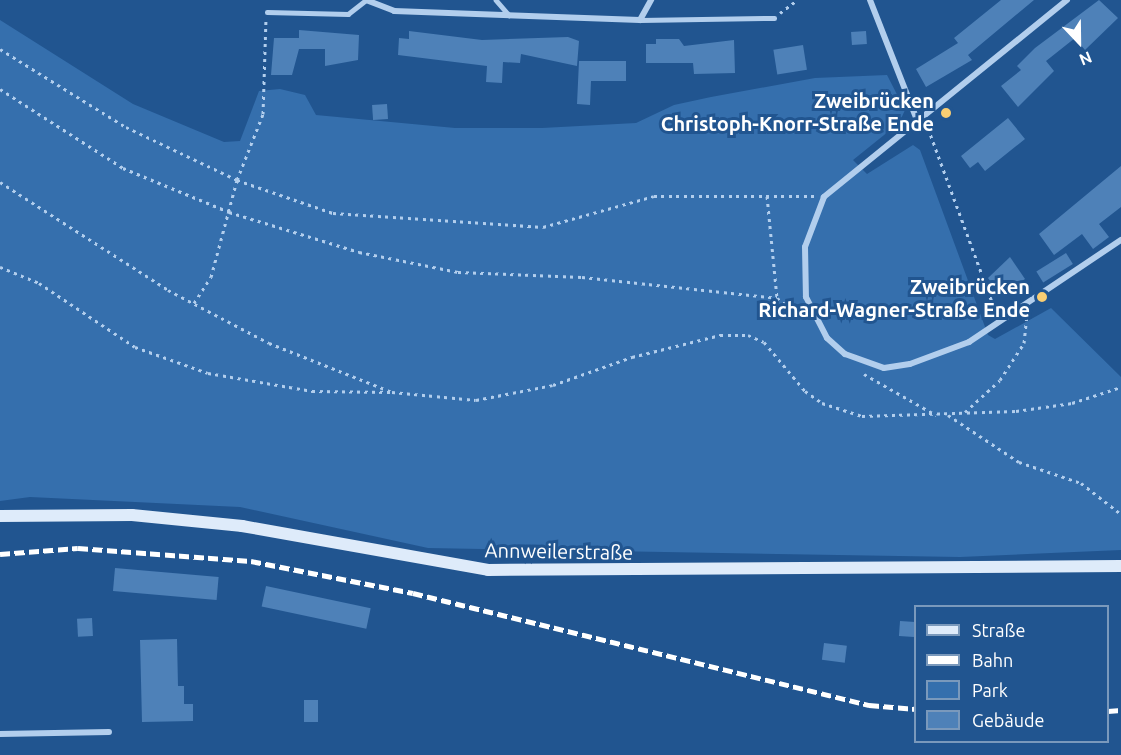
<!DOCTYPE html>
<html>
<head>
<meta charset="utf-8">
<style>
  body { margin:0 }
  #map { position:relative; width:1121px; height:755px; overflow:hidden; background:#215590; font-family:Ubuntu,sans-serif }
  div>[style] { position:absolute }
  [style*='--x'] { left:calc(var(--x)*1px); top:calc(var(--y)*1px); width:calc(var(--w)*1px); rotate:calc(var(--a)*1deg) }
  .green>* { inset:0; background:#356fad }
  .building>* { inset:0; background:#4e81b8; transform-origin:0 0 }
  .path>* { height:3px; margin-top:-1.5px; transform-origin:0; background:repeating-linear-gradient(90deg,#b2ceed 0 3px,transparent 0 7.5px) }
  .lane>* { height:4.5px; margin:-2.25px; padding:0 2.25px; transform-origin:2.25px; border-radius:2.25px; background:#b2ceed }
  .street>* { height:6px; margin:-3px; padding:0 3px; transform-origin:3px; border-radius:3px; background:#b2ceed }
  .secondary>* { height:12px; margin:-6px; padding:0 6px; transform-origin:6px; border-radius:6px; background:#deebfa }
  .rail>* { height:4.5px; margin-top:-2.25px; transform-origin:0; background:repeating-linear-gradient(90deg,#fff 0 10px,transparent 0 14.5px) }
  .dots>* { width:16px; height:16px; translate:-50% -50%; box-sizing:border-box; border:3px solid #215590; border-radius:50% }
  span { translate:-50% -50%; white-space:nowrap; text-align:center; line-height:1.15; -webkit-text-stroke:6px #215590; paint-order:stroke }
  .poi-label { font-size:20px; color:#fff; font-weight:700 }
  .right { translate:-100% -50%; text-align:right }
  .street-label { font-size:20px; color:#fff }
  .legend { position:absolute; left:914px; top:605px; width:195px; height:138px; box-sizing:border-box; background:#215590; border:2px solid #7a99bc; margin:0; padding:8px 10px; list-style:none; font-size:18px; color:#fff }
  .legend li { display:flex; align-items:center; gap:12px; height:30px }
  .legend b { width:30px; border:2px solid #7a99bc }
  .north { position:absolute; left:1049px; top:12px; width:60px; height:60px; -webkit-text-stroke:4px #215590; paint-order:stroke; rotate:158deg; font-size:16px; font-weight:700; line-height:24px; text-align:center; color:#fff }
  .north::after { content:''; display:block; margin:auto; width:21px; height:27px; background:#fff; clip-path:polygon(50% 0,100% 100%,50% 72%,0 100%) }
</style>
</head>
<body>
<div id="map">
  <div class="green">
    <i style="clip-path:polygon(0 20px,133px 104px,224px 142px,240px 141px,259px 91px,280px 89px,305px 95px,316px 115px,455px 128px,542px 128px,636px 123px,674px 105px,711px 97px,815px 78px,887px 75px,905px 110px,899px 123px,853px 160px,867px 174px,913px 145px,920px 150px,988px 335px,995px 339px,1051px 308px,1121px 377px,1121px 550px,960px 557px,428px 548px,240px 507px,30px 497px,0 501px)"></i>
  </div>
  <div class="building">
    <i style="clip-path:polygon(1001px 0,1034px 0,968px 55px,972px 60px,926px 87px,916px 69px,958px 43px,954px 38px)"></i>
    <i style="clip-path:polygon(1099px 0,1118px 18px,1085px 50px,1075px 38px,1046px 61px,1054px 71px,1018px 107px,1001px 86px,1021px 70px,1017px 66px,1035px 48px)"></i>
    <i style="clip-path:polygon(299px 30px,359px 35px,358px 60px,325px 66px,325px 49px,299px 49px,292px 75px,271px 75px,274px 38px,299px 38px)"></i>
    <i style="clip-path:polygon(409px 31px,482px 40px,568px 37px,579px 41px,577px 66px,521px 54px,520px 63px,503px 62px,502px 83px,486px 82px,487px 66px,398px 55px,399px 38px,409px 39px)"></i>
    <i style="left:866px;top:31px;width:13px;height:15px;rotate:86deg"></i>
    <i style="clip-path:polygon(656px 39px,679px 39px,684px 46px,734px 40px,735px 73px,694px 74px,693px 63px,646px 63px,646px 44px,656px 44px)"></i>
    <i style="left:803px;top:45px;width:25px;height:30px;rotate:81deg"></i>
    <i style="clip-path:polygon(579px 61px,626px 61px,626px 81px,591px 81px,590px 105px,577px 104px)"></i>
    <i style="left:387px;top:104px;width:15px;height:15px;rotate:86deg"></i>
    <i style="clip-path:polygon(1008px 118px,1025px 139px,985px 171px,978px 162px,970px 168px,961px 156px)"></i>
    <i style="clip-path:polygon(1121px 166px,1121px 207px,1099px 224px,1109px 237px,1093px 249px,1082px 234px,1054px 255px,1039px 234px)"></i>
    <i style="left:1066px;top:253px;width:13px;height:35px;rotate:58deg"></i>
    <i style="clip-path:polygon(1010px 257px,1025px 279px,1001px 296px,988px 278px)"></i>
    <i style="left:115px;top:568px;width:104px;height:23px;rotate:5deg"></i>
    <i style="left:266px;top:586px;width:107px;height:21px;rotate:12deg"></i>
    <i style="left:92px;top:618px;width:18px;height:15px;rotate:87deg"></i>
    <i style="left:900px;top:621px;width:15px;height:15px;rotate:4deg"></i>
    <i style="clip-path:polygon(177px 639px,178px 686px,184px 686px,184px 704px,193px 704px,193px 721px,142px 722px,140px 640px)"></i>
    <i style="left:824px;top:643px;width:23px;height:17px;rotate:7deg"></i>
    <i style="left:304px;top:700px;width:14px;height:22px"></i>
  </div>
  <div class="path">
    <i style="--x:780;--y:13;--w:21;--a:-37"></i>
    <i style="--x:0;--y:49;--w:148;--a:31.8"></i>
    <i style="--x:126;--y:127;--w:123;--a:25.5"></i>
    <i style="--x:237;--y:180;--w:102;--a:19"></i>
    <i style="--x:333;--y:213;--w:210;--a:3.8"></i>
    <i style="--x:543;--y:227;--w:115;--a:-15.6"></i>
    <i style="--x:654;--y:196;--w:161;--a:0"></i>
    <i style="--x:0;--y:89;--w:146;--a:32.7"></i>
    <i style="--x:123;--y:168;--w:115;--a:22.5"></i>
    <i style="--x:229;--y:212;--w:136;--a:17.1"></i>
    <i style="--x:359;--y:252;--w:101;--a:11.4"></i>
    <i style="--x:458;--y:272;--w:124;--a:2.3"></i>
    <i style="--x:582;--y:277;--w:196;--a:6.1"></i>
    <i style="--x:777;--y:298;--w:31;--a:37"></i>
    <i style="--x:928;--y:128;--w:197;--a:69.8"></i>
    <i style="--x:0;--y:182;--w:200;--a:32.7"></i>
    <i style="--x:168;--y:290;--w:114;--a:27.7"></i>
    <i style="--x:269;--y:343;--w:132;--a:21.7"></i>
    <i style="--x:392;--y:392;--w:84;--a:5.4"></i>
    <i style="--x:476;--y:400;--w:78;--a:-11"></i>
    <i style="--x:553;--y:385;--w:84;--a:-19.5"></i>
    <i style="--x:632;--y:357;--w:91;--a:-14"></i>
    <i style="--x:720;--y:335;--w:28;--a:0"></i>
    <i style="--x:748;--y:335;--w:17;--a:24"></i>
    <i style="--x:764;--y:342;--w:64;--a:50.1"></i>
    <i style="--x:805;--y:391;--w:21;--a:35"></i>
    <i style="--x:822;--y:403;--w:42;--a:18"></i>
    <i style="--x:862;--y:416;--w:154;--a:-1.9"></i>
    <i style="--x:1016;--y:411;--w:57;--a:-8.1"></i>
    <i style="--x:1072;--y:403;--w:52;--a:-18.1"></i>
    <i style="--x:767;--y:196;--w:102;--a:84.4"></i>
    <i style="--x:0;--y:267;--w:42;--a:22.3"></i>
    <i style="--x:39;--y:283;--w:115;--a:33.7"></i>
    <i style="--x:135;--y:347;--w:77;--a:19.6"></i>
    <i style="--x:208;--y:373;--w:106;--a:9.8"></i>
    <i style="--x:312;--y:391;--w:78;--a:0.7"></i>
    <i style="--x:194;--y:303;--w:31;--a:-57"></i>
    <i style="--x:211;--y:277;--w:100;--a:-75"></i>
    <i style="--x:237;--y:180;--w:71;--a:-68.5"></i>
    <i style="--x:263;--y:114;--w:94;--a:-88.2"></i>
    <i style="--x:864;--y:374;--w:83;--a:29.7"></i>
    <i style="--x:965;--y:412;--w:47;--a:-42.4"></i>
    <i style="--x:1000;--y:380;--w:44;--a:-57"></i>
    <i style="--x:1024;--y:343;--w:27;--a:-84"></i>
    <i style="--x:948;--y:415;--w:85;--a:33.5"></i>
    <i style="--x:1019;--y:462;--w:65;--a:18.7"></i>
    <i style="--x:1081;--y:483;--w:51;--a:37.8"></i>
  </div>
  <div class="lane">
    <i style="--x:496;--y:0;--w:20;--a:49"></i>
    <i style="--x:267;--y:12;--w:81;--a:1.4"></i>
    <i style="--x:348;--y:14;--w:23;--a:-38"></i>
    <i style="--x:640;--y:20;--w:134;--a:-0.9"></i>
  </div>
  <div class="street">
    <i style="--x:366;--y:0;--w:30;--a:21"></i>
    <i style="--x:394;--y:11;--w:246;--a:2.1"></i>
    <i style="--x:640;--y:20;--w:23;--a:-61"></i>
    <i style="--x:870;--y:0;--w:129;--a:68.6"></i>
    <i style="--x:1067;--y:0;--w:313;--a:141"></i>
    <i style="--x:824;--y:197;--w:53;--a:110.8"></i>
    <i style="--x:805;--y:247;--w:50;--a:88.9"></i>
    <i style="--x:806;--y:297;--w:46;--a:62.9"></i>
    <i style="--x:827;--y:338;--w:24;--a:42"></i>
    <i style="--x:845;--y:354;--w:41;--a:19.7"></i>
    <i style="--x:884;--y:368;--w:26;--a:-9"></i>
    <i style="--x:910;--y:364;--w:63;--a:-20.4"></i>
    <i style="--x:969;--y:342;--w:183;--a:-33.9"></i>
    <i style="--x:0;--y:734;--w:109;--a:-1.1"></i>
  </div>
  <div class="secondary">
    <i style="--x:0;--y:516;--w:132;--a:-0.4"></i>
    <i style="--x:132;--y:515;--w:111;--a:5.7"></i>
    <i style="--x:242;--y:526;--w:250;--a:10.1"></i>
    <i style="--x:488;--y:570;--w:633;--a:-0.36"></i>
  </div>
  <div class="rail">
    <i style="--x:0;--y:554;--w:78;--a:-4.4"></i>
    <i style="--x:78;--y:548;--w:173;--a:4.3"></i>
    <i style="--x:251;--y:561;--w:165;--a:11.2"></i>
    <i style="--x:413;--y:593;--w:470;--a:13.8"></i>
    <i style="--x:869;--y:705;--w:47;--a:4.9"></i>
    <i style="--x:1108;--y:711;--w:13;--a:-4"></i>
  </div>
  <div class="dots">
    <i style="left:946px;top:113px;background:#f9ce73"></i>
    <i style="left:1042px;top:297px;background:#f9ce73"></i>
  </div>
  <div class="poi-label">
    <span class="right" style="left:934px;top:112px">Zweibrücken<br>Christoph-Knorr-Straße Ende</span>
    <span class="right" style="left:1030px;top:298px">Zweibrücken<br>Richard-Wagner-Straße Ende</span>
  </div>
  <div class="street-label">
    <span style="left:559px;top:551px;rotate:1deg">Annweilerstraße</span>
  </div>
  <ul class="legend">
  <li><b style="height:8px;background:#deebfa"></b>Straße</li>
  <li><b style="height:8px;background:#fff"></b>Bahn</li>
  <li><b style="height:16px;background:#356fad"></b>Park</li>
  <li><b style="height:16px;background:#4e81b8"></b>Gebäude</li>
  </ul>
  <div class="north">N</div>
</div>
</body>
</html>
